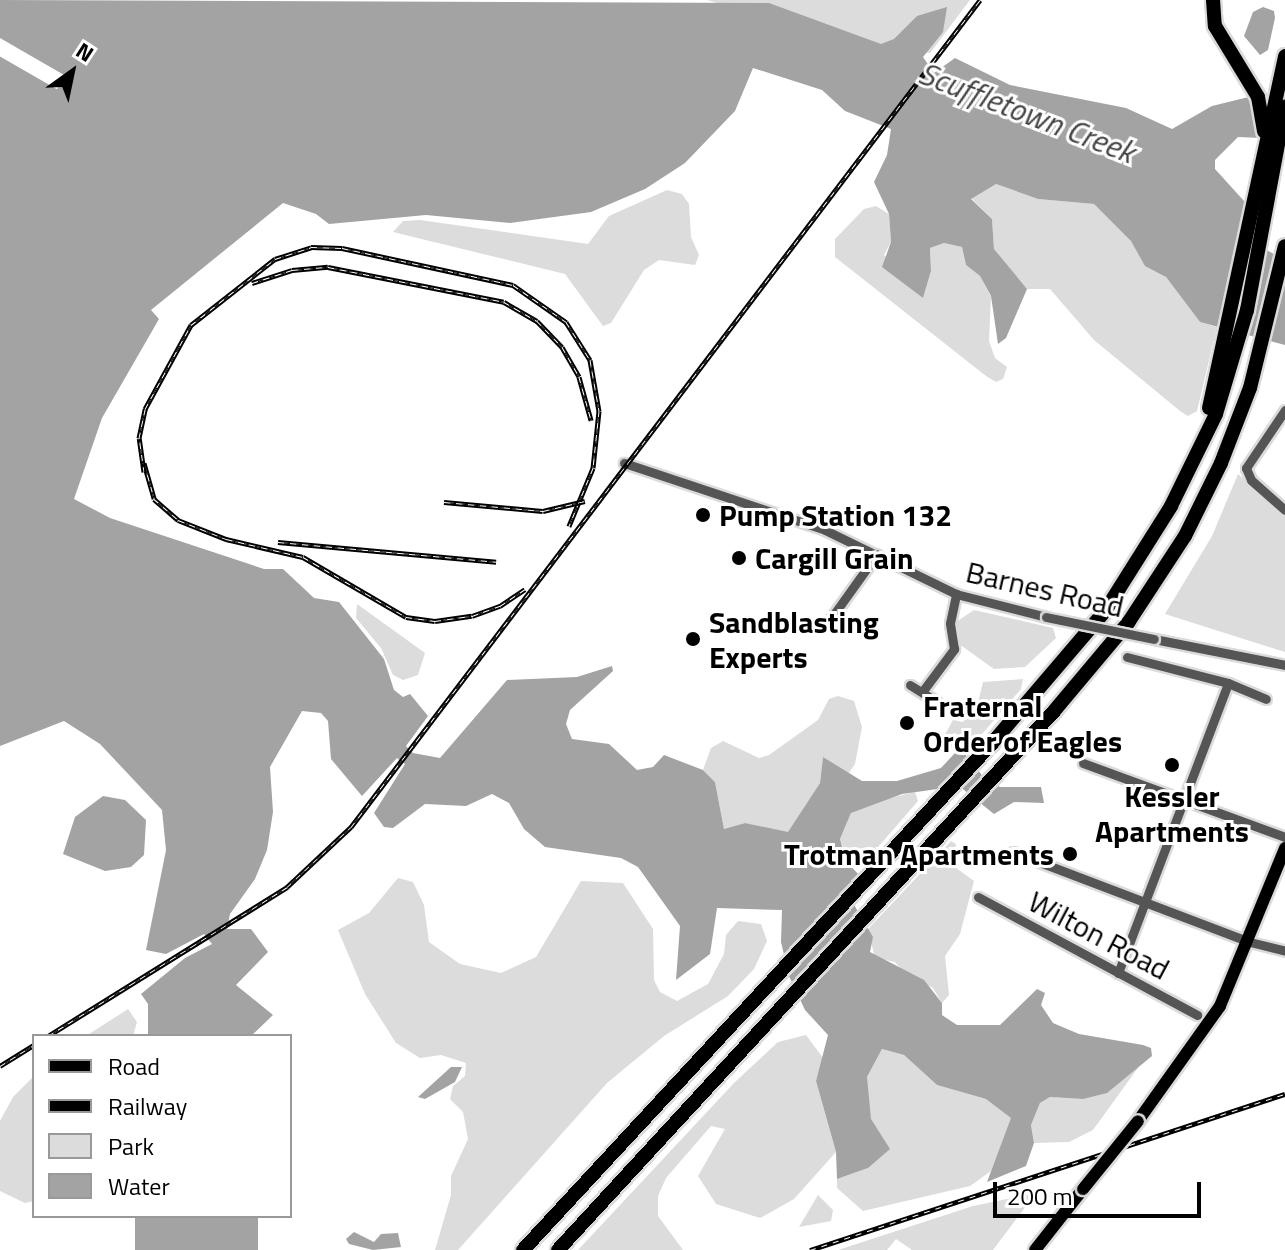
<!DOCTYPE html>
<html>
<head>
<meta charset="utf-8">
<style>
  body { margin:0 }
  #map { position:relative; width:1285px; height:1250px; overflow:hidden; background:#fff; font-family:"Titillium Web",sans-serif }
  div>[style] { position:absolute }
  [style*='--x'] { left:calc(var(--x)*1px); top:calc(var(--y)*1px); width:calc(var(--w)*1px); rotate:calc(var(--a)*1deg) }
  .green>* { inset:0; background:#dcdcdc }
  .water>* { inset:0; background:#a3a3a3; transform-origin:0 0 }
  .pier>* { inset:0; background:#fff; transform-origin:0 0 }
  .roads { filter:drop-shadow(2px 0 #dbdbdb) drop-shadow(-2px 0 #dbdbdb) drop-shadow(0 2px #dbdbdb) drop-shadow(0 -2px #dbdbdb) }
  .minor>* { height:9px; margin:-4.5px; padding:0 4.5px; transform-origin:4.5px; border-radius:4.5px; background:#555 }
  .major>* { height:12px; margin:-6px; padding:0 6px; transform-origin:6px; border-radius:6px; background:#000 }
  .highway>* { height:14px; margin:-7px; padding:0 7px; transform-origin:7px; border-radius:7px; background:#000 }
  .rail>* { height:5px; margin-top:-2.5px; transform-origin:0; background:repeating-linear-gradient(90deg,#fff 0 6px,#000 0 12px); box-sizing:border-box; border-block:2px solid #000 }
  .bridges { filter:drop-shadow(2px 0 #dbdbdb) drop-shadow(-2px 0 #dbdbdb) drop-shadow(0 2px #dbdbdb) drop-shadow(0 -2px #dbdbdb) }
  .minor-bridge>* { height:9px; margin:-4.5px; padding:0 4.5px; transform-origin:4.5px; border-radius:4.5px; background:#555 }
  .major-bridge>* { height:12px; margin:-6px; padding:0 6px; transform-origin:6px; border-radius:6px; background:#000 }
  .dots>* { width:22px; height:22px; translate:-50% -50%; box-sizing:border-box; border:4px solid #fff; border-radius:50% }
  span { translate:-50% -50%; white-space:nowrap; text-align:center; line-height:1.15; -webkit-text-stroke:6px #fff; paint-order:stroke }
  .poi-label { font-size:30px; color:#000; font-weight:700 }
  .left { translate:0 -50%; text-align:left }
  .right { translate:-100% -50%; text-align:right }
  .street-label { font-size:30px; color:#000 }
  .water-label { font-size:32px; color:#444; font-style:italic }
  .legend { position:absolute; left:32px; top:1034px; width:260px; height:184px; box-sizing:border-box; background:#fff; border:2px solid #999; margin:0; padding:10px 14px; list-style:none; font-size:24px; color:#000 }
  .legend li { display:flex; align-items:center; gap:16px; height:40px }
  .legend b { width:40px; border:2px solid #999 }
  .north { position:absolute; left:32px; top:32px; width:80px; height:80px; -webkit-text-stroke:6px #fff; paint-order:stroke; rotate:33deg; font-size:22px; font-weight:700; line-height:32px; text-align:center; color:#000 }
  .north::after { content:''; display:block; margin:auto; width:28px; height:36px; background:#000; clip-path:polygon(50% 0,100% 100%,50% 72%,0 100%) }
  .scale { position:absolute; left:993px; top:1182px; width:208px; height:36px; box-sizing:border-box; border:4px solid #000; border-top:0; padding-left:10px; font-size:24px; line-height:28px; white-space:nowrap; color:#000; -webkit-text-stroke:6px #fff; paint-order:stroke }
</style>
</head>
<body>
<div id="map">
  <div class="green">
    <i style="clip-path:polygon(707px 0,970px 0,930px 53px,885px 51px)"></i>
    <i style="clip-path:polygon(996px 184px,1038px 199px,1094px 204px,1132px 241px,1142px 259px,1166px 277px,1200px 322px,1217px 327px,1197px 411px,1188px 416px,1180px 411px,1094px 340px,1050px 289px,1027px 289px,1010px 271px,994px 249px,992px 219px,971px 198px)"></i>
    <i style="clip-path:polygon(667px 190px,682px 194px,689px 204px,691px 237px,699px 255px,695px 265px,659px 260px,644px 270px,611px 323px,603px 326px,565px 274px,393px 232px,403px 221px,420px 220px,588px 244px,609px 216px)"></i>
    <i style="clip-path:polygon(876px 206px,889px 214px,891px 242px,884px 255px,923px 298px,931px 271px,930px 248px,944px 243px,962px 247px,966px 265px,980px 276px,991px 297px,989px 341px,995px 358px,1007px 367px,1003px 379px,996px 382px,986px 376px,835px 257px,835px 239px,864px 209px)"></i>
    <i style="clip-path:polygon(1238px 474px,1285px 516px,1285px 652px,1165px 614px,1212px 536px)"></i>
    <i style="clip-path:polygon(357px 604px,425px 653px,418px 675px,403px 680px,393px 675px,381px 648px,356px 618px)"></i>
    <i style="clip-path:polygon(974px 610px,1053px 628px,1056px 638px,1025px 667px,994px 669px,959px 644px,956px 622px)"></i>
    <i style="clip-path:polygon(1023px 679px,1021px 689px,982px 734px,945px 751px,937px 749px,953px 720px,963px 722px,977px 707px,983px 682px)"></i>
    <i style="clip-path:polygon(838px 696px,854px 701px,862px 727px,855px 764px,848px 774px,823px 757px,820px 783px,788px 833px,745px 823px,724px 829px,715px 782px,703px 770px,711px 748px,723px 741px,759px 758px,769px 755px,818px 720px,829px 699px)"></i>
    <i style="clip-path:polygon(915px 792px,918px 801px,865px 862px,850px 866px,840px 839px,851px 813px,869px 803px)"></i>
    <i style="clip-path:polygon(951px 841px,956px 844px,952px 865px,974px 881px,960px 934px,945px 956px,949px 995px,942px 1003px,933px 988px,906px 975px,895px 962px,875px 958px,868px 929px)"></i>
    <i style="clip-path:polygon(398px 878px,413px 882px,424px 905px,429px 942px,460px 964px,501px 973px,536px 957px,581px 881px,623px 883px,653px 929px,654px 980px,660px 992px,677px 1001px,708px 984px,724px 954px,726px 935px,738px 921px,761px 924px,767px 941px,754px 969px,728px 996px,664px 1036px,607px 1083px,458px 1250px,435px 1250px,451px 1195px,451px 1176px,468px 1139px,463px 1112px,450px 1099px,453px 1086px,465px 1076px,466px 1063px,441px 1055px,420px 1058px,396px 1043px,365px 994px,338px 930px,369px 913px)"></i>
    <i style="clip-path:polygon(128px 1009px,137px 1022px,133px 1036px,86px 1036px)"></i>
    <i style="clip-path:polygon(806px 1035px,823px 1058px,816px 1081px,836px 1152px,794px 1199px,760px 1218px,716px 1204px,698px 1176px,725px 1129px,711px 1126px,666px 1178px,658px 1196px,658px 1216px,683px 1250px,578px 1250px,734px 1083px,778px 1042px)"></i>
    <i style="clip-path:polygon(882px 1049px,904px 1055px,937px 1085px,986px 1099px,1013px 1116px,991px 1171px,970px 1186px,863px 1211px,837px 1188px,837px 1179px,868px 1168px,867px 1077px)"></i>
    <i style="clip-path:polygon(1140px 1065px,1093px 1130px,1069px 1142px,1034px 1143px,1031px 1125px,1040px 1103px,1050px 1097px,1083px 1099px)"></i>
    <i style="clip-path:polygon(34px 1076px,34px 1201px,25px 1203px,0 1191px,0 1121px,13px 1097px)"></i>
    <i style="clip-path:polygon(1036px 1193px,993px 1250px,912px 1250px,896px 1239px,887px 1250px,838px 1250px,973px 1206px)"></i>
    <i style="clip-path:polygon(818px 1195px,833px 1210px,831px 1221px,799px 1227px)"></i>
  </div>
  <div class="water">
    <i style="clip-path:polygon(0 0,769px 3px,881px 44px,894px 39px,917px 16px,947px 7px,943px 32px,923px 57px,934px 73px,955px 58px,1010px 85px,1126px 108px,1172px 129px,1212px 106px,1265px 93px,1283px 100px,1275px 125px,1261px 138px,1238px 137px,1215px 160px,1215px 169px,1254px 212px,1261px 247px,1285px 260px,1285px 345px,1200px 322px,1166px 277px,1145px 266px,1131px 241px,1094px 204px,1038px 199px,996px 184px,971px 199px,992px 219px,994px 249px,1027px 289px,1006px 338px,998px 344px,991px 296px,980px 276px,966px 265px,962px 247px,944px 243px,930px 248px,931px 271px,923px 298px,882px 267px,891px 242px,889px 214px,874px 182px,887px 155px,891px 129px,845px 111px,822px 90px,753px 68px,735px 111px,685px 163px,645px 189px,591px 212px,510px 223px,426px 215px,329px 224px,316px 214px,283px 203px,151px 310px,159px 319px,102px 418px,74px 499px,110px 518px,264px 569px,283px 569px,314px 598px,339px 602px,384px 659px,394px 690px,403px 697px,410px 694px,428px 716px,406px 746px,413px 753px,440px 758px,507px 680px,577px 677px,612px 666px,613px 671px,570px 710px,566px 724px,572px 739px,609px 744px,637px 770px,653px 767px,664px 755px,703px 770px,715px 782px,724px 829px,745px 823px,788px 832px,820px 783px,823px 757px,862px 781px,897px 781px,941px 768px,955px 753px,965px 754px,985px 779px,1000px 787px,1041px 787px,1044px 803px,1014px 802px,994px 814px,959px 786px,902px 794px,851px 813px,840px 839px,846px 861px,859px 875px,850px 898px,873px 937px,870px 952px,924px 980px,942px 1003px,942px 1015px,957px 1025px,1000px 1025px,1037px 989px,1045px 993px,1041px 1005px,1053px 1023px,1079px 1034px,1143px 1045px,1151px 1048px,1152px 1056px,1107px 1093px,1083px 1099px,1050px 1097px,1040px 1103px,1031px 1125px,1034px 1143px,1026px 1166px,987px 1182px,1011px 1118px,986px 1099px,937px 1085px,904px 1055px,882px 1049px,867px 1077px,871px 1119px,890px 1149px,868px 1168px,837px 1179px,836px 1152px,816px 1081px,828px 1035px,805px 1010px,789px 976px,781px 942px,782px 910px,717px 908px,710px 954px,676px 980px,680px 926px,638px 867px,621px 858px,545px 847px,524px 829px,509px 803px,492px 794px,466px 806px,425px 804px,393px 828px,384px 827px,374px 813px,405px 764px,397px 758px,362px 796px,331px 759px,328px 721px,321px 713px,302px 711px,270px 767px,273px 812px,267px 850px,255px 879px,230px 914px,227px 929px,251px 929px,268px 952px,236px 985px,273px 1015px,251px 1036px,148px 1036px,148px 1004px,141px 994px,185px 958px,212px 944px,204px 934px,166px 954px,146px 950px,166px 850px,162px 810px,100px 744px,64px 721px,0 746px)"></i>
    <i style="clip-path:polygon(1263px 7px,1274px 11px,1275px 18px,1268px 50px,1260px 55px,1244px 36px,1253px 12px)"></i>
    <i style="clip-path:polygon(103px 796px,125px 800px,146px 820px,144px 855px,131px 867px,105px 871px,63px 854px,75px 817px)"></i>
    <i style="clip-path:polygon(451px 1067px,462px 1067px,455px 1082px,425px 1099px,418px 1097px)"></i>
    <i style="left:135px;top:1216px;width:123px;height:35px"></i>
    <i style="clip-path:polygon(354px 1232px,374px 1242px,381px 1234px,398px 1233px,401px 1247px,373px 1250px,349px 1244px,346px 1239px)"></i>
  </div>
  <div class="pier">
    <i style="left:0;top:38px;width:75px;height:16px;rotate:30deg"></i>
  </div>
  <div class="roads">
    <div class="minor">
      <i style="--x:1285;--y:410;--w:70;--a:123.9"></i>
      <i style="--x:1246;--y:468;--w:13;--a:67"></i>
      <i style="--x:1251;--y:480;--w:45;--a:41.4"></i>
      <i style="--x:624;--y:463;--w:212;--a:18.4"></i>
      <i style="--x:825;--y:530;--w:146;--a:26"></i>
      <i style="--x:956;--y:594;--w:93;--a:14.3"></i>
      <i style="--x:829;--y:621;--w:82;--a:-54.4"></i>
      <i style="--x:1154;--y:639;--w:134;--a:11.2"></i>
      <i style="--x:1127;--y:657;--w:104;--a:14.4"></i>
      <i style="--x:1228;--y:683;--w:41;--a:22.8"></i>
      <i style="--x:910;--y:685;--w:31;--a:32"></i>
      <i style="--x:922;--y:692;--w:54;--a:-53.3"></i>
      <i style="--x:954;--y:649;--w:26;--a:-99"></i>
      <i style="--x:950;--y:623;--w:30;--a:-78"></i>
      <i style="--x:1083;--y:763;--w:215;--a:20.1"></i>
      <i style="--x:1013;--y:852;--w:254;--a:20.8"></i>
      <i style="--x:1250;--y:942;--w:36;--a:14"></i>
      <i style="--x:978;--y:897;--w:249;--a:28.3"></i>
      <i style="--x:1118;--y:973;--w:310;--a:-69.2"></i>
    </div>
    <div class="major">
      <i style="--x:1138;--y:1121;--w:141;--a:-54.5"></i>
      <i style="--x:1220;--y:1006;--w:171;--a:-67.6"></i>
      <i style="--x:1035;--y:1250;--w:78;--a:-51.8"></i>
    </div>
    <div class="highway">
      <i style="--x:1213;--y:0;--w:26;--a:86"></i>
      <i style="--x:1215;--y:26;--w:83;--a:58.8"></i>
      <i style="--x:1258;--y:97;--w:35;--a:80"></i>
      <i style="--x:1209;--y:408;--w:360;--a:-77.8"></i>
      <i style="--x:523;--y:1250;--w:693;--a:-47.22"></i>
      <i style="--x:994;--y:741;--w:171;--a:-49.5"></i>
      <i style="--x:1105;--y:611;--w:124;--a:-57.8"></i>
      <i style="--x:1171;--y:506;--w:102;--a:-63.9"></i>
      <i style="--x:1216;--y:414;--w:109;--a:-73.4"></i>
      <i style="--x:1247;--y:310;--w:207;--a:-79.4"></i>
      <i style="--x:558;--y:1250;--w:734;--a:-47.37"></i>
      <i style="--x:1055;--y:710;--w:114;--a:-50"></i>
      <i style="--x:1128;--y:623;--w:104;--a:-56.8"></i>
      <i style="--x:1185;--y:536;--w:81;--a:-63.7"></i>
      <i style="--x:1221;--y:463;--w:80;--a:-68.9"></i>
      <i style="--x:1250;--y:388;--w:146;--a:-76.2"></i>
    </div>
  </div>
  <div class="rail">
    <i style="--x:252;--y:283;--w:42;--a:-18"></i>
    <i style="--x:292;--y:270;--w:36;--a:-5"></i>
    <i style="--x:328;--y:267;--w:179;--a:11.2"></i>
    <i style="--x:504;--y:302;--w:38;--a:30"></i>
    <i style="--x:537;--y:321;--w:36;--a:46"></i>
    <i style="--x:562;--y:347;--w:34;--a:60"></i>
    <i style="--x:579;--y:377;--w:45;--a:74.4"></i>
    <i style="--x:144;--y:463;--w:37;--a:74"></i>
    <i style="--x:154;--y:499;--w:32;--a:41"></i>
    <i style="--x:178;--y:520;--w:52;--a:21.6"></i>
    <i style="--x:226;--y:539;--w:79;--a:13.2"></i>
    <i style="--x:303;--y:557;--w:119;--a:30.2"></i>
    <i style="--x:406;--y:617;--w:29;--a:8"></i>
    <i style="--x:435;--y:621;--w:37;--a:-8"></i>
    <i style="--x:472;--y:616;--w:30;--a:-20"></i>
    <i style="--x:500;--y:606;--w:30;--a:-34"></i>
    <i style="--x:144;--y:472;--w:34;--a:-98"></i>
    <i style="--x:139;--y:438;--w:30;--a:-78"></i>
    <i style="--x:145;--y:409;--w:96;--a:-61.3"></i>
    <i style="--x:191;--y:325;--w:107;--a:-38.2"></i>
    <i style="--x:275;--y:259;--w:38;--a:-18"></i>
    <i style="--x:311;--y:247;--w:31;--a:2"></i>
    <i style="--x:342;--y:248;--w:175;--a:12.2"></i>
    <i style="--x:513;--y:285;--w:65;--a:34.9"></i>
    <i style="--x:566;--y:322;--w:45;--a:57.7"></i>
    <i style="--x:590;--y:360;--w:52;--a:80"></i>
    <i style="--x:599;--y:411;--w:57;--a:96"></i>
    <i style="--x:593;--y:468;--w:63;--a:112.5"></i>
    <i style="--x:444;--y:502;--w:99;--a:5.2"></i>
    <i style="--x:543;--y:511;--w:43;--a:-13.4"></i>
    <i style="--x:278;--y:542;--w:219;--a:5.2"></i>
    <i style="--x:48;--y:1036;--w:282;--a:-31.9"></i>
    <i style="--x:287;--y:887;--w:88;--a:-43.2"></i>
    <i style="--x:351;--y:827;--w:1039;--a:-52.74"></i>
    <i style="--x:0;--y:1066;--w:40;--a:-32"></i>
    <i style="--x:810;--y:1250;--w:500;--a:-18.2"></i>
  </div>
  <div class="bridges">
    <div class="minor-bridge">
      <i style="--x:1046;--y:617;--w:110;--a:11.5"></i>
    </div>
    <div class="major-bridge">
      <i style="--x:1083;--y:1189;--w:87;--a:-51"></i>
    </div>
  </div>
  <div class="dots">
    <i style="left:703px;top:515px;background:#000"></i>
    <i style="left:739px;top:558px;background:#000"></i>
    <i style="left:693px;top:639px;background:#000"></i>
    <i style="left:907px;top:723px;background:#000"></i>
    <i style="left:1172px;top:765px;background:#000"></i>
    <i style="left:1070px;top:854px;background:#000"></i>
  </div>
  <div class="poi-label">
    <span class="left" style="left:719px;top:515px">Pump Station 132</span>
    <span class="left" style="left:755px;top:558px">Cargill Grain</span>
    <span class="left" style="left:709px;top:639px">Sandblasting<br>Experts</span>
    <span class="left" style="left:923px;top:723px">Fraternal<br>Order of Eagles</span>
    <span style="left:1172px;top:813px">Kessler<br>Apartments</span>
    <span class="right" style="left:1054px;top:854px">Trotman Apartments</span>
  </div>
  <div class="street-label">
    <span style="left:1045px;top:589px;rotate:13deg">Barnes Road</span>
    <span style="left:1099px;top:935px;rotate:28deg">Wilton Road</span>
  </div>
  <div class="water-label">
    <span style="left:1027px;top:112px;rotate:21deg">Scuffletown Creek</span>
  </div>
  <ul class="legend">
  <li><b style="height:10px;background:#000"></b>Road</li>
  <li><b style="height:10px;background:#000"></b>Railway</li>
  <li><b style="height:22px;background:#dcdcdc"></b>Park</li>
  <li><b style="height:22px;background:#a3a3a3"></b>Water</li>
  </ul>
  <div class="north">N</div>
  <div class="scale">200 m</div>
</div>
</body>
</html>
